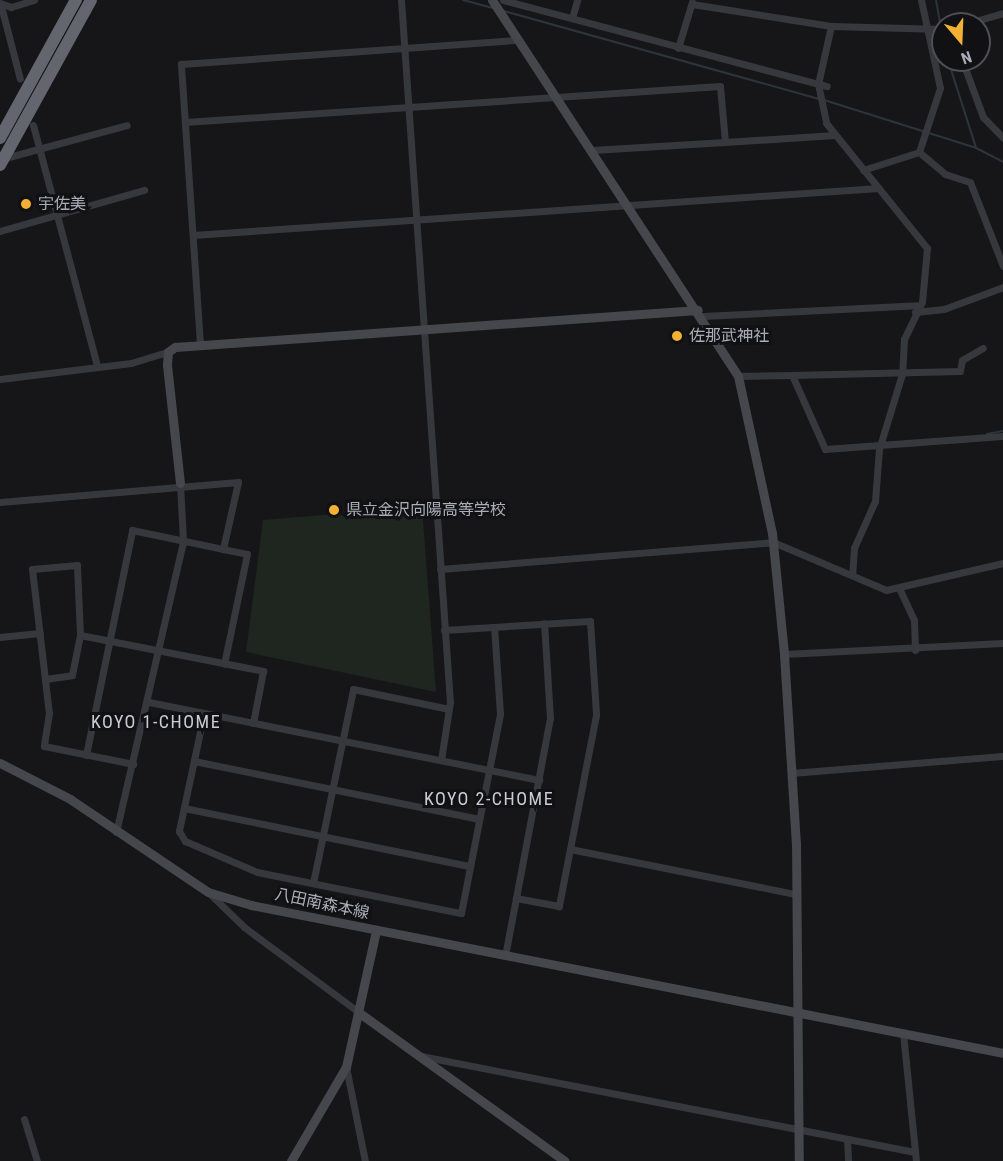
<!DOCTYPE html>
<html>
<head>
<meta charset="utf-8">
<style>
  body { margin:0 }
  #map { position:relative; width:1003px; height:1161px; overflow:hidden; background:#161618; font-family:"Roboto Condensed","Noto Sans JP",sans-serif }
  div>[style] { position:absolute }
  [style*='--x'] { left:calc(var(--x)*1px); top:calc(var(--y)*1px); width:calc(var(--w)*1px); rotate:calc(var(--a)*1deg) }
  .green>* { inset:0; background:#1e261f }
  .stream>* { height:2px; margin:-1px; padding:0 1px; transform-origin:1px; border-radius:1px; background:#2c353c }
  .street>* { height:7px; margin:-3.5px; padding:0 3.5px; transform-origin:3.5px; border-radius:3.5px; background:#37383d }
  .secondary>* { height:9px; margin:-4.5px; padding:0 4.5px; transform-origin:4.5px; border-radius:4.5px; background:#45474d }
  .highway>* { height:12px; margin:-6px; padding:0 6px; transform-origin:6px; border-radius:6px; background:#63666e }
  .dots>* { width:16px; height:16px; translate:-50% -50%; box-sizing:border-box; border:3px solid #111113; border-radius:50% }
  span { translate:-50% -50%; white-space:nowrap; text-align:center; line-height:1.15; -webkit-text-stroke:6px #111113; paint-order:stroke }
  .poi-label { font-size:16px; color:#a8adb8 }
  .left { translate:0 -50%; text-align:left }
  .street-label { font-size:16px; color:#a8adb8 }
  .neighbourhood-label { font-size:18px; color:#c9ccd4; letter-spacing:1.5px }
  .north { position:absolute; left:931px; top:12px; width:60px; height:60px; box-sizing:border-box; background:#111113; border:2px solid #4d4f55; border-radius:50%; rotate:161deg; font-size:16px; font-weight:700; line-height:24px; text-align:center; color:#a8adb8 }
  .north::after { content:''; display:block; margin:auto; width:21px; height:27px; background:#f2b134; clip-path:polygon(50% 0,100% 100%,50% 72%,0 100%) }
</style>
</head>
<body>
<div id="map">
  <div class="green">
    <i style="clip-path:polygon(422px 507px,436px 692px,246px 652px,263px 520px)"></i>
  </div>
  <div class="stream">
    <i style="--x:463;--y:0;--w:30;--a:15"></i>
    <i style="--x:936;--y:0;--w:27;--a:80"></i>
    <i style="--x:504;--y:11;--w:327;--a:15.6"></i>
    <i style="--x:948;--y:60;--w:92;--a:72.3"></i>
    <i style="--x:824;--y:100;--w:159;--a:17.5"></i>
    <i style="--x:976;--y:148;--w:30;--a:27"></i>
    <i style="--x:987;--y:434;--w:16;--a:-11"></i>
  </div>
  <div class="street">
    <i style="--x:401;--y:0;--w:704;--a:86.01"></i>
    <i style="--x:450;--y:702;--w:59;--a:98.8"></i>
    <i style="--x:503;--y:0;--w:335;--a:14.9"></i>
    <i style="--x:921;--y:0;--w:90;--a:77.8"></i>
    <i style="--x:940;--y:88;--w:67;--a:108.2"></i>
    <i style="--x:919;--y:152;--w:34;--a:40"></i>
    <i style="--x:945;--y:174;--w:26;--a:18"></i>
    <i style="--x:970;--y:182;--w:90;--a:68.6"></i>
    <i style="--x:0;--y:3;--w:12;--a:20"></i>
    <i style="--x:11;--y:7;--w:24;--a:-17"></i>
    <i style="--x:692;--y:4;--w:141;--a:9"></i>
    <i style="--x:831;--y:26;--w:112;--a:1.5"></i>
    <i style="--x:1;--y:6;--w:75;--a:75.4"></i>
    <i style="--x:572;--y:18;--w:19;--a:-74"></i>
    <i style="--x:965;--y:24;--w:40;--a:-16"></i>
    <i style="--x:831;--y:26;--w:59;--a:102.6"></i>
    <i style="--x:818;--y:84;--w:40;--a:78"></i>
    <i style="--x:826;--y:123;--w:161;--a:51.1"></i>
    <i style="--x:927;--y:248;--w:54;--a:95.3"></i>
    <i style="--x:922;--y:302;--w:41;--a:115.9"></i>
    <i style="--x:904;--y:339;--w:35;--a:93"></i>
    <i style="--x:902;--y:374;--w:78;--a:107"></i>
    <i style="--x:879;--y:449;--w:52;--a:94.4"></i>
    <i style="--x:875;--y:501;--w:51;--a:114.1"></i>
    <i style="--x:854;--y:548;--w:27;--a:94"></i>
    <i style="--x:678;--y:48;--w:48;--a:-73.1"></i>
    <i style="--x:962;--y:60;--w:61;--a:69.8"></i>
    <i style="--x:983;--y:117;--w:29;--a:46"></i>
    <i style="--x:185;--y:122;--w:536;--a:-3.85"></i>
    <i style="--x:720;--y:86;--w:56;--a:84.9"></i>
    <i style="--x:725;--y:142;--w:133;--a:176.6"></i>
    <i style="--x:33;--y:125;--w:249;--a:75.1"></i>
    <i style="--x:725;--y:142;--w:110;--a:-3.6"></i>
    <i style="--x:5;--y:158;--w:126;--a:-15.1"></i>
    <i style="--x:863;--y:170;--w:59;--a:-17.8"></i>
    <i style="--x:0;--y:231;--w:150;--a:-15.9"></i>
    <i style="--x:193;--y:235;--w:687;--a:-3.93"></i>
    <i style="--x:915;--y:312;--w:29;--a:-6"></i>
    <i style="--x:944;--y:309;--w:63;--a:-20.4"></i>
    <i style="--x:703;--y:316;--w:214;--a:-2.9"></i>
    <i style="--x:200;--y:344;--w:281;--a:-93.9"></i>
    <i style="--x:181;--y:64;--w:338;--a:-4.1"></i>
    <i style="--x:792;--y:375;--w:168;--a:-1.4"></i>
    <i style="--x:960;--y:371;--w:11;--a:-80"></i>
    <i style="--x:962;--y:360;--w:24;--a:-30"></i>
    <i style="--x:738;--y:376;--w:54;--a:-1.1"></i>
    <i style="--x:792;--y:375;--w:81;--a:66"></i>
    <i style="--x:825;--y:449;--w:178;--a:-4.2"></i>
    <i style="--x:0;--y:379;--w:132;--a:-7"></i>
    <i style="--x:131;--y:363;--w:39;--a:-17"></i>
    <i style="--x:0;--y:502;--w:239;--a:-4.8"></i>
    <i style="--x:238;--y:482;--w:69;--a:102.6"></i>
    <i style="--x:440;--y:569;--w:334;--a:-4.6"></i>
    <i style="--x:773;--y:542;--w:123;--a:23"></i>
    <i style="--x:886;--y:590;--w:120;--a:-13"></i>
    <i style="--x:899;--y:588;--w:35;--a:65"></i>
    <i style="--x:914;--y:620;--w:30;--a:88"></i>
    <i style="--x:444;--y:630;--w:146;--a:-3.5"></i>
    <i style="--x:590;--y:621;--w:94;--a:86.3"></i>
    <i style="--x:596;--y:715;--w:195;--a:101"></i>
    <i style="--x:559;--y:906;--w:44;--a:-169.5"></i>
    <i style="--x:80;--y:635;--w:187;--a:11.1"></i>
    <i style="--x:263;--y:671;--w:53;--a:100.9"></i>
    <i style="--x:0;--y:637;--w:40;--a:-5.7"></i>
    <i style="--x:784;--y:654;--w:219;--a:-2.9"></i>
    <i style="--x:45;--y:679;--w:27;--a:-8"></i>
    <i style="--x:72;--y:675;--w:41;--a:-78.7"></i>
    <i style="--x:80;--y:635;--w:70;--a:-92.5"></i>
    <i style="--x:77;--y:565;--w:45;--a:174.9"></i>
    <i style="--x:32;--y:569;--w:145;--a:83.3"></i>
    <i style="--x:49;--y:713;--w:33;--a:99"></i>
    <i style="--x:44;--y:746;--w:91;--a:11.4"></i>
    <i style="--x:149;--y:702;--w:398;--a:11.3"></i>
    <i style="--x:204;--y:713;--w:121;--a:102"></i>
    <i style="--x:179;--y:831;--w:12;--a:59"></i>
    <i style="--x:185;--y:841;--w:78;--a:23.3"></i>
    <i style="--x:257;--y:872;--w:208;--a:11.4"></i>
    <i style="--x:461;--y:913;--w:203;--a:-78.9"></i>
    <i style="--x:500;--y:714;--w:87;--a:-93.9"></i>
    <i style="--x:86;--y:755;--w:230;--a:-78.4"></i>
    <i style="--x:132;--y:530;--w:117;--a:11.8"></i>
    <i style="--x:247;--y:554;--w:112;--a:101.8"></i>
    <i style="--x:194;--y:761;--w:291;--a:11.5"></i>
    <i style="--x:791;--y:773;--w:213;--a:-4.6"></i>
    <i style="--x:184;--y:808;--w:292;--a:11.5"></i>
    <i style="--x:116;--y:832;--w:299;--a:-77"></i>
    <i style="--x:183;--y:541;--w:58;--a:-93"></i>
    <i style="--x:570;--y:849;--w:230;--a:11.3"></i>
    <i style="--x:313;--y:883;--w:198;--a:-78.3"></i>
    <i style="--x:353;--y:689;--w:98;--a:11.8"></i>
    <i style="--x:208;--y:892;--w:50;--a:44.2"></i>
    <i style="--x:244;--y:927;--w:146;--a:36.6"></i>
    <i style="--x:505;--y:956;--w:242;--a:-79.3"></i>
    <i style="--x:550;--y:718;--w:95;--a:-93.6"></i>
    <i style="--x:903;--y:1033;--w:129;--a:84.2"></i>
    <i style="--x:421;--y:1056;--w:503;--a:11"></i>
    <i style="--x:346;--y:1067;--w:96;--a:78.6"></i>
    <i style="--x:24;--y:1119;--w:44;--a:72.8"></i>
    <i style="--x:847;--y:1139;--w:22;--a:87"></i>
  </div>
  <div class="secondary">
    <i style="--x:492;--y:0;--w:449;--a:56.8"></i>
    <i style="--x:738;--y:376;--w:161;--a:77.8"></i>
    <i style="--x:772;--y:533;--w:122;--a:84.3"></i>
    <i style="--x:784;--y:654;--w:189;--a:86.4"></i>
    <i style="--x:796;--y:843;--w:318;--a:89.5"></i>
    <i style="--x:180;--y:483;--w:119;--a:-96.3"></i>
    <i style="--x:167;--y:365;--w:13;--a:-86"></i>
    <i style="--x:168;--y:352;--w:9;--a:-36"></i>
    <i style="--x:175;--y:347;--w:524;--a:-4.05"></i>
    <i style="--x:0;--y:763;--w:79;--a:27.2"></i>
    <i style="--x:70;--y:799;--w:166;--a:34"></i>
    <i style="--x:208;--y:892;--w:45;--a:16.8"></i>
    <i style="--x:251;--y:905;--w:766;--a:11.13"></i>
    <i style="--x:361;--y:1014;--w:251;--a:35.8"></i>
    <i style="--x:291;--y:1161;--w:109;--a:-59.7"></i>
    <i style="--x:346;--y:1067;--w:139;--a:-77.6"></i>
  </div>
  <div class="highway">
    <i style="--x:0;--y:138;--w:158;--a:-61.2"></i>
    <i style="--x:0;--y:165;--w:188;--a:-61.1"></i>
  </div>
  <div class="dots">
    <i style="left:26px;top:204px;background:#f2b134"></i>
    <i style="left:677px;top:336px;background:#f2b134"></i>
    <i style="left:334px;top:510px;background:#f2b134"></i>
  </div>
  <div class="poi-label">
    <span class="left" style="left:38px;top:204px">宇佐美</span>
    <span class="left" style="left:689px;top:336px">佐那武神社</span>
    <span class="left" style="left:346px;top:510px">県立金沢向陽高等学校</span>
  </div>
  <div class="street-label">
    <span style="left:322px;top:904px;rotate:12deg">八田南森本線</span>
  </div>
  <div class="neighbourhood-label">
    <span style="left:156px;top:722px">KOYO 1-CHOME</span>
    <span style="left:489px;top:799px">KOYO 2-CHOME</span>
  </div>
  <div class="north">N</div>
</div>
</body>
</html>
